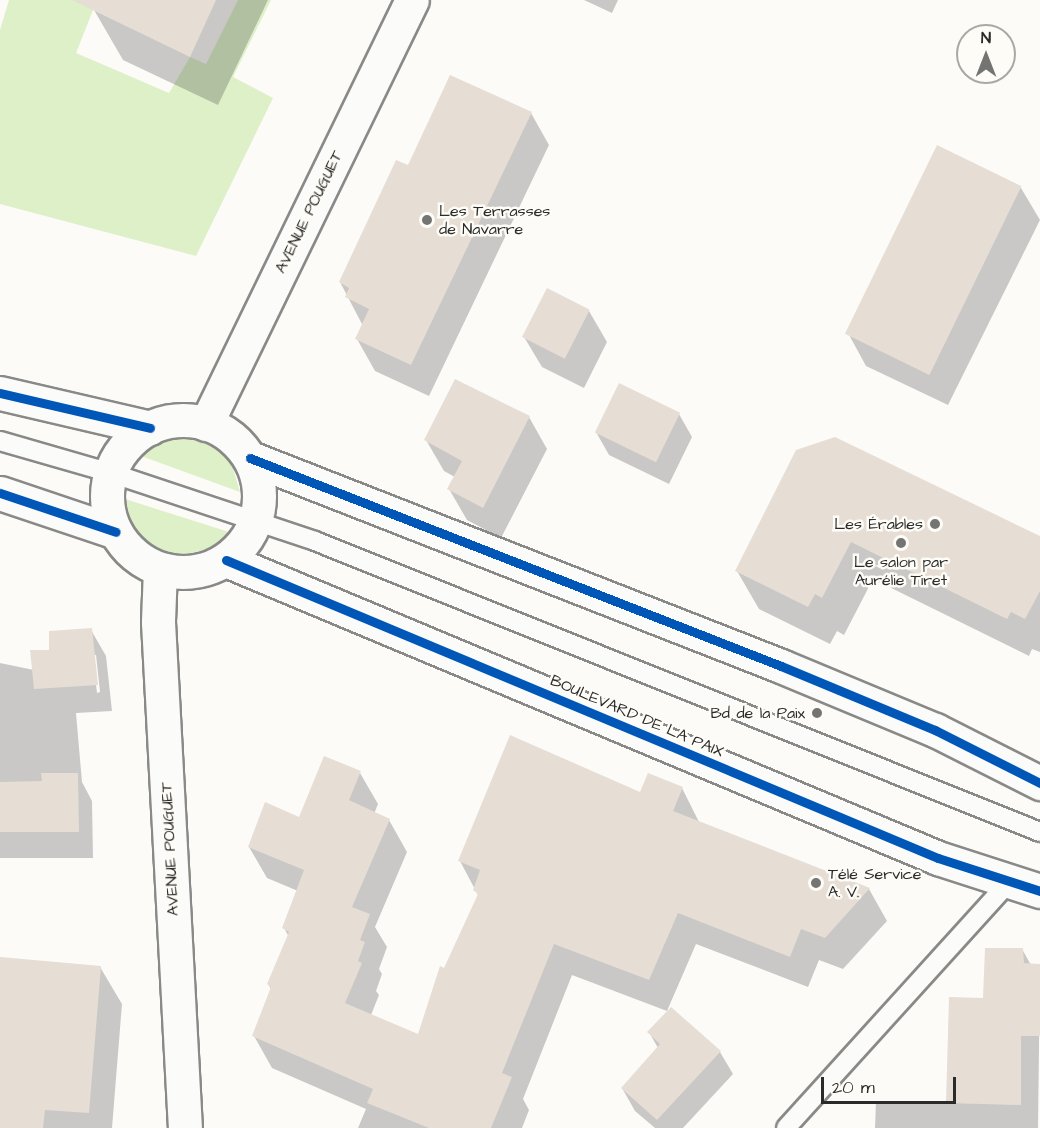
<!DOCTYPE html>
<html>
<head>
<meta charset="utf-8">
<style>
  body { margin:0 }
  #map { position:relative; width:1040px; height:1128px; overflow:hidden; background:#fcfbf8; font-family:"Architects Daughter",sans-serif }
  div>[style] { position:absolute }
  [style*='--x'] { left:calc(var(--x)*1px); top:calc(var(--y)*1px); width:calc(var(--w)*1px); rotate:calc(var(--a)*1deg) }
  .green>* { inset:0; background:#def0c8 }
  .shadow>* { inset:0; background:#0003 }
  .building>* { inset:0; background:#e6ddd4; transform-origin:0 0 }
  .roads { filter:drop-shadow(2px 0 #898987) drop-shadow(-2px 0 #898987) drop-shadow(0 2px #898987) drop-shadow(0 -2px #898987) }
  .service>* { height:18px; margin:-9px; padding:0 9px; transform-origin:9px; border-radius:9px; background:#fbfbf9 }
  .minor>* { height:33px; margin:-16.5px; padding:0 16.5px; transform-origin:16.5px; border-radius:16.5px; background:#fbfbf9 }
  .secondary>* { height:33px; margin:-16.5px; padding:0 16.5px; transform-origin:16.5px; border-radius:16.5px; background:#fbfbf9 }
  .secondary>.ring { margin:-16.5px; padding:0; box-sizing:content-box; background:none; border:33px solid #fbfbf9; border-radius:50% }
  .cycleway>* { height:9px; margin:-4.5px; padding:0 4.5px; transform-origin:4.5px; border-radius:4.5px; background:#0057b8 }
  .dots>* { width:16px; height:16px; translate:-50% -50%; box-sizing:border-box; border:3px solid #fdfcf7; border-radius:50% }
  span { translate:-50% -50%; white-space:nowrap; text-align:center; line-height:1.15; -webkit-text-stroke:5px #fdfcf7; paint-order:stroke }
  .poi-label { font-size:16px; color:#2b2b2b }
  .left { translate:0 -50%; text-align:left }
  .right { translate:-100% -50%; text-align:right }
  .street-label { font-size:16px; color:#2b2b2b }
  .north { position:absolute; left:956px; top:24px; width:60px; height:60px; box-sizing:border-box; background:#fdfcf7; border:2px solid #a9a8a5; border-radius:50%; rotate:0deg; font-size:16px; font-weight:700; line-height:24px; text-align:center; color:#2b2b2b }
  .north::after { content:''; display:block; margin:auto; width:21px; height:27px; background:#747473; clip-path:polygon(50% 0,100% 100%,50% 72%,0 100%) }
  .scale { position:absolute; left:821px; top:1077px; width:135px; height:27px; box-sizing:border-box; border:3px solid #2b2b2b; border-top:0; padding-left:8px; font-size:18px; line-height:21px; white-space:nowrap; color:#2b2b2b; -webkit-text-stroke:4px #fdfcf7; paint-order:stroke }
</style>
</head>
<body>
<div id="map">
  <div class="green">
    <i style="clip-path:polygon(9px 0,97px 0,76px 53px,169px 93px,190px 57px,206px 64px,238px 0,271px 0,233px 77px,273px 98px,196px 256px,0 204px,0 30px)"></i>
    <i style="clip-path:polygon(184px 437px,203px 441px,220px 451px,232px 465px,240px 492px,141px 456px,164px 440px)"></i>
    <i style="clip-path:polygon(125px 499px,229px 532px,211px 549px,174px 556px,141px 538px,130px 523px)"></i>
  </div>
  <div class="shadow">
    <i style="clip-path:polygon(99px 0,268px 0,218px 105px,123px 60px,94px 10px)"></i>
    <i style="clip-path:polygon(584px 0,618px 0,612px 13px)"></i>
    <i style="clip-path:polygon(531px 113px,549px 145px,429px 396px,375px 371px,357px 339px,363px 326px,340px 282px,409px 167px)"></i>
    <i style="clip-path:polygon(938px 147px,1021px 188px,1040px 220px,948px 405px,866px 366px,848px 333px)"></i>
    <i style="clip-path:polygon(589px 311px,607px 342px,584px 388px,542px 367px,524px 337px)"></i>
    <i style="clip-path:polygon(679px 414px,692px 437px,669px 484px,609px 455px,596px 432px)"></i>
    <i style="clip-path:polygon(529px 417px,547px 449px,501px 538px,467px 520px,449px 489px,455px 477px,444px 471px,426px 440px)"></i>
    <i style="clip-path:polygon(797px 451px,1040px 538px,1040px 652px,1032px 649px,1029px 656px,873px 579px,844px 635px,837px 631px,830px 644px,759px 609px,737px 571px)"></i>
    <i style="clip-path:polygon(evenodd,91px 630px,106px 656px,112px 711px,76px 713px,82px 782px,92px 801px,93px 858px,0 858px,0 663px,34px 670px,51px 651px,91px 630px,93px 655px,96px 655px,100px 692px,97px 693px,93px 655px)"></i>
    <i style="clip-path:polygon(360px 773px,378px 804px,374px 814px,389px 820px,407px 852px,375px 927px,387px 947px,379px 969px,382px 974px,376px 991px,379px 995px,371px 1015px,419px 1036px,479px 897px,460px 861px,641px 794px,682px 788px,699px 822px,869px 889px,887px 921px,843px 969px,819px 960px,808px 987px,696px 944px,667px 1011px,572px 975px,523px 1099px,529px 1110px,522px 1128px,358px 1128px,366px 1109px,272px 1068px,254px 1036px,271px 989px,268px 984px,289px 937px,284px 928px,298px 891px,267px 878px,249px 847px,299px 819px)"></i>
    <i style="clip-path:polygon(1022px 949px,1031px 965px,1040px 966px,1038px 1128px,875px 1128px,876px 1101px,947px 1104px,950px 999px,985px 1000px)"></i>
    <i style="clip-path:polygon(0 958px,100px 967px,122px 1004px,112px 1128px,0 1128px)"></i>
    <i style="clip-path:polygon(649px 1032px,720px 1052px,733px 1074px,683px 1128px,655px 1128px,635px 1111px,622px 1088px,658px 1048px)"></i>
  </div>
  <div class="building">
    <i style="clip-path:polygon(72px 0,216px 0,190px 57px)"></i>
    <i style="clip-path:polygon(450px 75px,532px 112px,411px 365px,355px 339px,369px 309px,345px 297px,349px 288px,339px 282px,396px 160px,408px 165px)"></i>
    <i style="left:937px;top:145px;width:94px;height:210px;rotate:26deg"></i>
    <i style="left:547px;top:288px;width:48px;height:55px;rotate:27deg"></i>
    <i style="clip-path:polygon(455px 379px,530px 416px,483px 508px,447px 489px,462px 461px,424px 440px)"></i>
    <i style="left:619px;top:383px;width:68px;height:55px;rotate:26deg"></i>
    <i style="clip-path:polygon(835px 437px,1040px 536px,1040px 591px,1025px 619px,1011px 612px,1007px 619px,851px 542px,822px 598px,815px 594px,808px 607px,735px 571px,796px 450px)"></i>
    <i style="clip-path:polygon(92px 628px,98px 685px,34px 689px,30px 650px,49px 650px,49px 631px)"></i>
    <i style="clip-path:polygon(510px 735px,640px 792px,648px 773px,683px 787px,673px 811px,870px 888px,825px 938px,801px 929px,790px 957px,678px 913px,649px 980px,554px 944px,502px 1073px,512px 1077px,491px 1128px,429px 1128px,367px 1103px,373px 1089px,252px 1036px,271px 987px,267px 984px,289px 932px,282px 928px,304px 870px,248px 847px,265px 802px,299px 817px,324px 756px,361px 771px,349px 800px,390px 819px,352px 907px,370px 914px,360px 940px,365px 942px,358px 961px,362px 963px,345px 1003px,418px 1034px,440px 966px,444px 968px,478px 894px,473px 890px,480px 870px,458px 861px)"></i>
    <i style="clip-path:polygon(41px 773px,78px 773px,79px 832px,0 832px,0 782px,42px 781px)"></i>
    <i style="clip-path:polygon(985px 948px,1023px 948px,1024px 963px,1040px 964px,1040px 1036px,1021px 1036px,1021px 1105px,946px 1103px,949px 997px,983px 998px)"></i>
    <i style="clip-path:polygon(0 957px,101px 966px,89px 1113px,45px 1110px,43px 1128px,0 1128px)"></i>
    <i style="clip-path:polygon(671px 1007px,721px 1051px,657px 1120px,621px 1088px,660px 1044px,647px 1032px)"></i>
  </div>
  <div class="roads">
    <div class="service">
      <i style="--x:0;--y:441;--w:116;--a:16.1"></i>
      <i style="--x:111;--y:473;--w:215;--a:18.4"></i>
      <i style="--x:315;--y:541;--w:781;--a:21.87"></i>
      <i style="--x:786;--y:1128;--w:333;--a:-47.8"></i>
    </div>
    <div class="minor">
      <i style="--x:206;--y:424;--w:471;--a:-64.1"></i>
      <i style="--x:160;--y:569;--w:53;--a:92.2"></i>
      <i style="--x:158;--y:622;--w:507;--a:86.95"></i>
    </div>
    <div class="secondary">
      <i style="--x:0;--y:393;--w:154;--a:13.1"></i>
      <i class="ring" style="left:107px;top:420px;width:119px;height:119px"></i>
      <i style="--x:250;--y:458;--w:570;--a:21.39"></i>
      <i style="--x:781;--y:666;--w:167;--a:22.6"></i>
      <i style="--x:935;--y:730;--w:118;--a:26.8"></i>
      <i style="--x:0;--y:493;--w:122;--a:18.6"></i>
      <i style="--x:226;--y:560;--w:772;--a:22.71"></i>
      <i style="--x:938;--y:858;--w:107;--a:17.9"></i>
    </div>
  </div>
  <div class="cycleway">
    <i style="--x:0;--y:393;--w:154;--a:13.1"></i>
    <i style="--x:250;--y:458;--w:570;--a:21.39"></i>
    <i style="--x:781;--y:666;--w:167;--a:22.6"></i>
    <i style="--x:935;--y:730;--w:118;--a:26.8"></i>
    <i style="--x:0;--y:493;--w:122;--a:18.6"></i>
    <i style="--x:226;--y:560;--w:772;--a:22.71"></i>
    <i style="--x:938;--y:858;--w:107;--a:17.9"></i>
  </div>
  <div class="dots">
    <i style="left:427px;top:220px;background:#747473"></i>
    <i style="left:935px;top:524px;background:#747473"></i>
    <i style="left:901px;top:543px;background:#747473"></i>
    <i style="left:817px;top:713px;background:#747473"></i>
    <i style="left:816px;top:883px;background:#747473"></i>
  </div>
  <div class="poi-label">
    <span class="left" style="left:439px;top:220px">Les Terrasses<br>de Navarre</span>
    <span class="right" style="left:923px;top:524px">Les Érables</span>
    <span style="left:901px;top:571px">Le salon par<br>Aurélie Tiret</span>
    <span class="right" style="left:805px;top:713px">Bd de la Paix</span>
    <span class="left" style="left:828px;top:883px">Télé Service<br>A. V.</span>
  </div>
  <div class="street-label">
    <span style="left:309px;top:212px;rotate:-64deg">AVENUE POUGUET</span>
    <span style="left:637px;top:716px;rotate:23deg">BOULEVARD DE LA PAIX</span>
    <span style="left:170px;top:849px;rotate:-93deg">AVENUE POUGUET</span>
  </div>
  <div class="north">N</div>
  <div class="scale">20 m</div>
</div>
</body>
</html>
